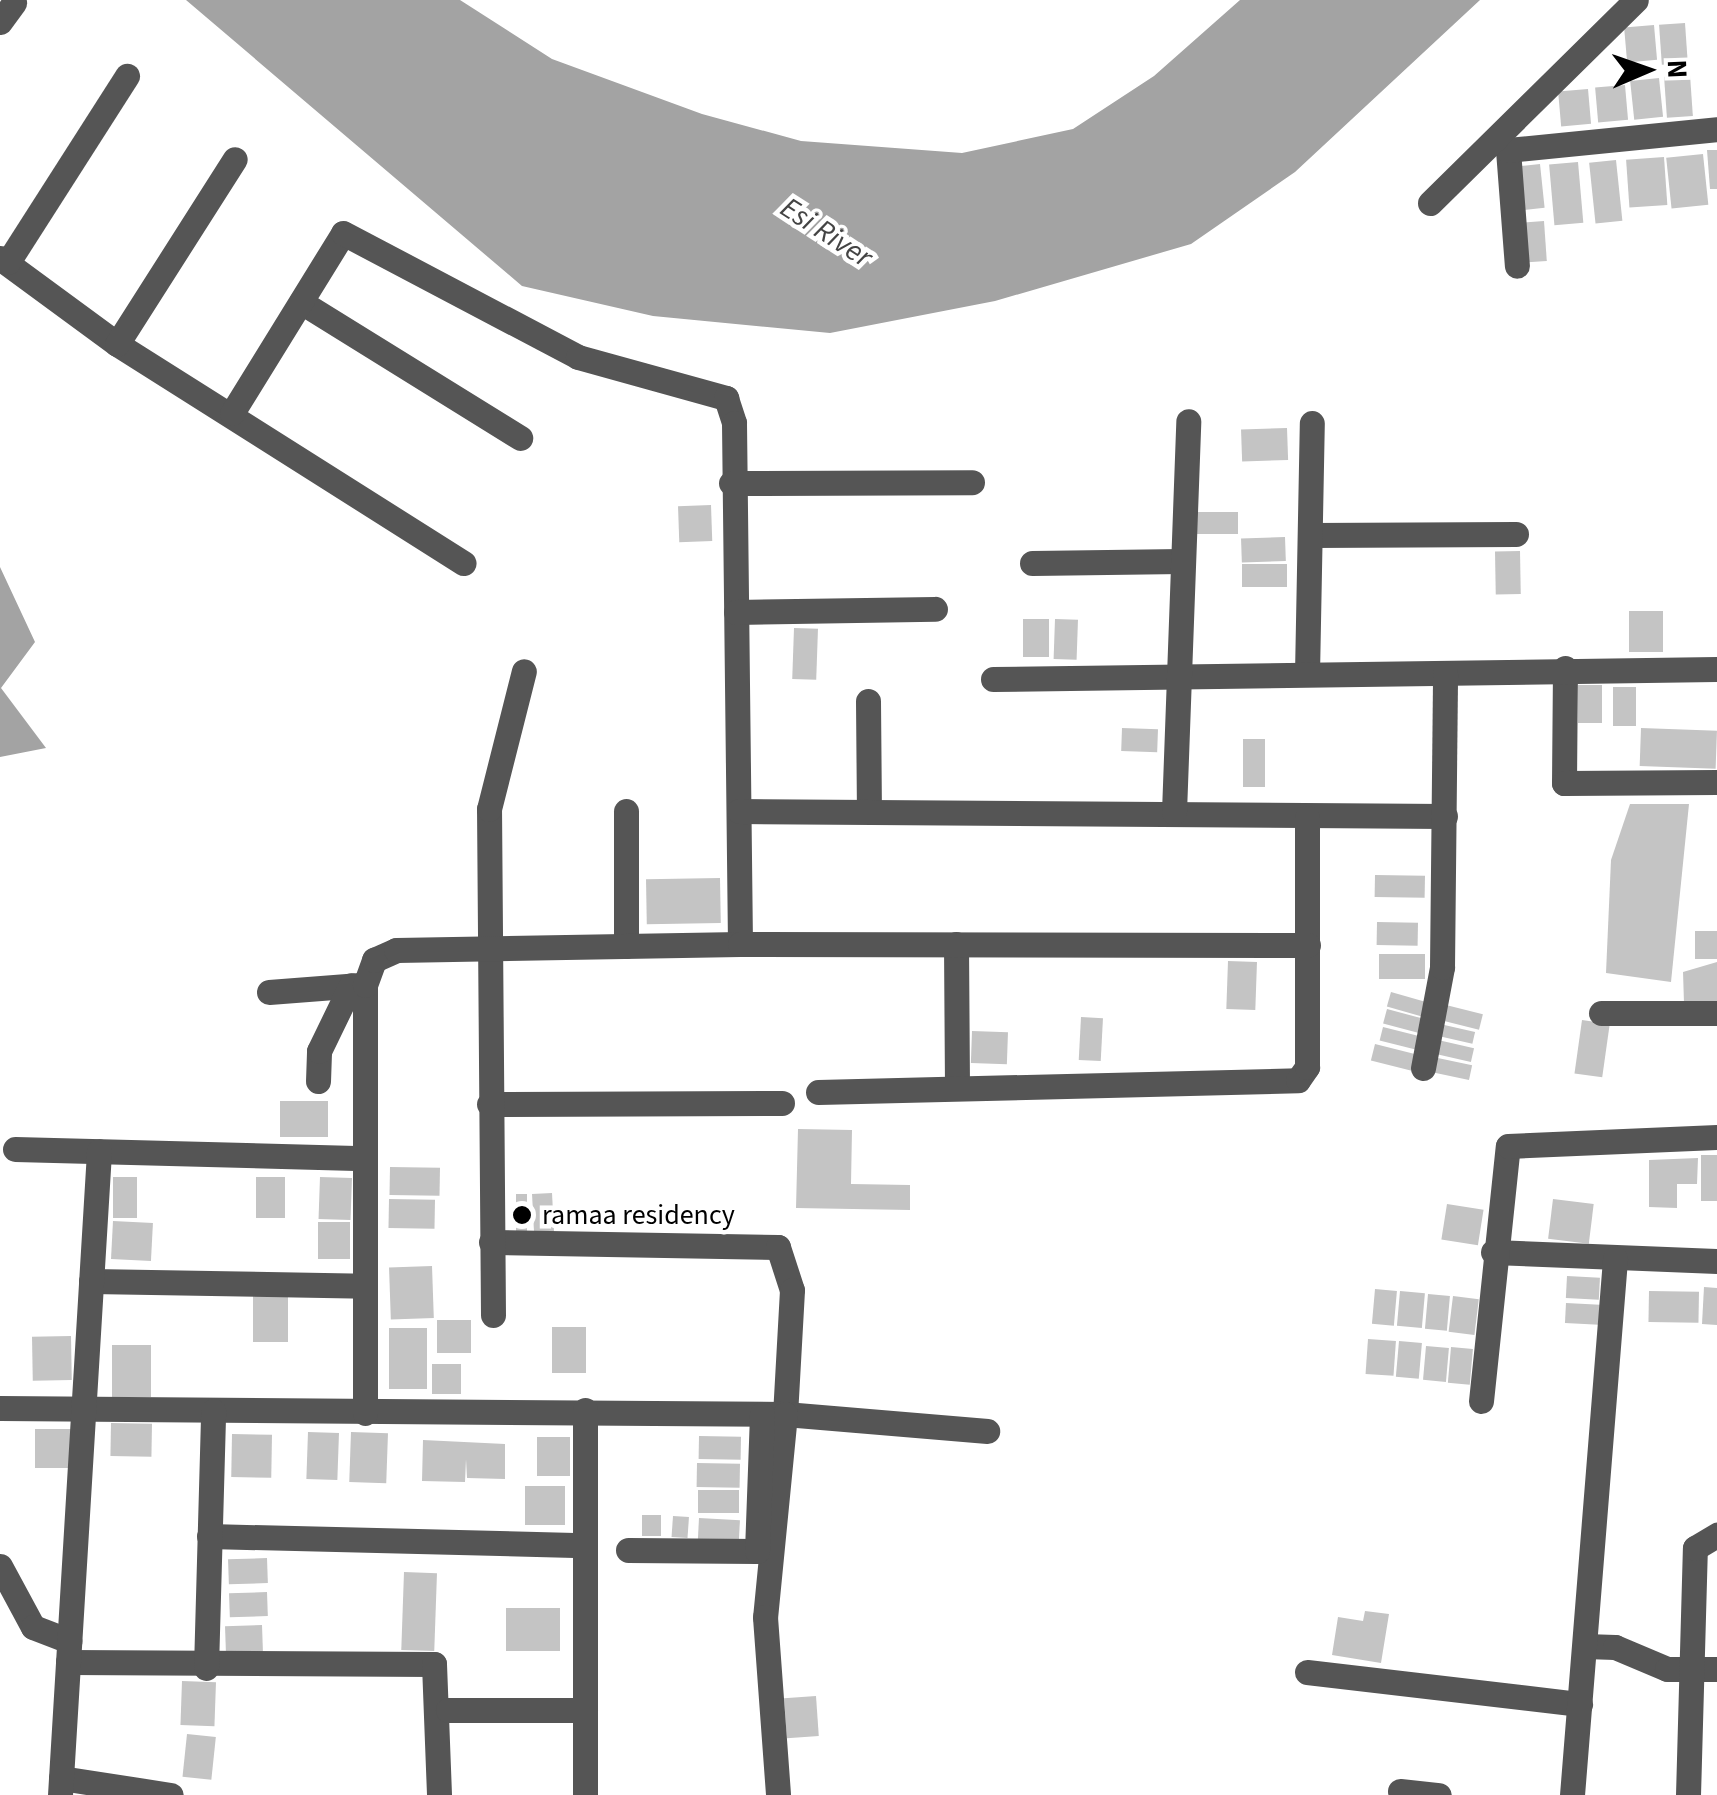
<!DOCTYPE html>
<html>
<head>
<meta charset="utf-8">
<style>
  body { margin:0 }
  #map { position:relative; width:1717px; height:1795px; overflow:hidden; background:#fff; font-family:"Source Sans 3",sans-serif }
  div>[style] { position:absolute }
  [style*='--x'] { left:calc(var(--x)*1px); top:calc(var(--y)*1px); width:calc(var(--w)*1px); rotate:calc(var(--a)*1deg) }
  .water>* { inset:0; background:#a3a3a3 }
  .building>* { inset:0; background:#c4c4c4; transform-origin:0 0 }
  .minor>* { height:25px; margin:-12.5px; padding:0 12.5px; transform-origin:12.5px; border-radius:12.5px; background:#555 }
  .dots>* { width:28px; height:28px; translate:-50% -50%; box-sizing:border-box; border:5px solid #fff; border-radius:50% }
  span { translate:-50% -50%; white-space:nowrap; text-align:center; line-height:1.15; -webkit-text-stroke:9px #fff; paint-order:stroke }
  .poi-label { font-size:28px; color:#000 }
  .left { translate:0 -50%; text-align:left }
  .water-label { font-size:30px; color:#444; font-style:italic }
  .north { position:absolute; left:1597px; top:20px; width:100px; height:100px; -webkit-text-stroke:8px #fff; paint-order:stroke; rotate:88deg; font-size:28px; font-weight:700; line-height:40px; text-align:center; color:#000 }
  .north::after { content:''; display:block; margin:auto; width:35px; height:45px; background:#000; clip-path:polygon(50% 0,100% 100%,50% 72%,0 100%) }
</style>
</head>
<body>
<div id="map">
  <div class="water">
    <i style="clip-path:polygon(186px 0,460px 0,552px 59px,702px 114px,801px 141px,962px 153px,1073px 129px,1154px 76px,1240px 0,1480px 0,1295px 172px,1191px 244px,995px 301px,830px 333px,653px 316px,522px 286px)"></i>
    <i style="clip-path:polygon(0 567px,35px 642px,1px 688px,46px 748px,0 757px)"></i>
  </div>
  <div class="building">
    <i style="left:1685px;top:23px;width:40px;height:26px;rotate:86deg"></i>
    <i style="left:1654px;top:25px;width:35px;height:30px;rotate:85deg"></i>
    <i style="left:1690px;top:75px;width:41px;height:26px;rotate:86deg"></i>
    <i style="left:1659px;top:78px;width:39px;height:29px;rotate:84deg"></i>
    <i style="left:1625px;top:85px;width:35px;height:30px;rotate:85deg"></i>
    <i style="left:1588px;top:89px;width:35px;height:30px;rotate:85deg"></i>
    <i style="clip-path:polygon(1707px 150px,1717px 150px,1717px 189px,1710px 189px)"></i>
    <i style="left:1703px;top:154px;width:51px;height:37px;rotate:84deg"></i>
    <i style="left:1664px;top:157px;width:48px;height:38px;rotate:86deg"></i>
    <i style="left:1616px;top:160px;width:61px;height:27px;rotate:84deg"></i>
    <i style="left:1578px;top:162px;width:61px;height:29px;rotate:85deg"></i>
    <i style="left:1540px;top:164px;width:44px;height:27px;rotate:84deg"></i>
    <i style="left:1544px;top:221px;width:40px;height:25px;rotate:86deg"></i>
    <i style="left:1287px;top:428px;width:32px;height:46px;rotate:88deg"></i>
    <i style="left:711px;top:505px;width:36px;height:33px;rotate:88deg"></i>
    <i style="left:1238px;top:512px;width:22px;height:44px;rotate:90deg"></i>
    <i style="left:1285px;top:537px;width:24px;height:44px;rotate:88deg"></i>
    <i style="left:1520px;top:551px;width:43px;height:25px;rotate:89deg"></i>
    <i style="left:1287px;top:564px;width:23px;height:45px;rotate:90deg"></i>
    <i style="left:1629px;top:611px;width:34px;height:41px"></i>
    <i style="left:1023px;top:619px;width:26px;height:38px"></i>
    <i style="left:1055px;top:619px;width:23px;height:40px;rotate:2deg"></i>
    <i style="left:794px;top:628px;width:24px;height:51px;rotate:2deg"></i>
    <i style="left:1578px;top:685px;width:24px;height:38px"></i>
    <i style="left:1613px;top:687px;width:23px;height:39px"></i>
    <i style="left:1122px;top:728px;width:36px;height:23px;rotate:2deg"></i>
    <i style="left:1641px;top:728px;width:76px;height:38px;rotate:2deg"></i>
    <i style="left:1243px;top:739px;width:22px;height:48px"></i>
    <i style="clip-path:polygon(1630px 804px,1689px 804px,1671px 982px,1606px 973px,1611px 860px)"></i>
    <i style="left:1375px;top:875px;width:50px;height:22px;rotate:1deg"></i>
    <i style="left:720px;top:878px;width:45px;height:74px;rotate:89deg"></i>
    <i style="left:1377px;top:922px;width:41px;height:23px;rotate:1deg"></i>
    <i style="left:1695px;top:931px;width:22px;height:28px"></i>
    <i style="left:1379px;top:954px;width:46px;height:25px"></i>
    <i style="left:1228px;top:961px;width:29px;height:48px;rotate:2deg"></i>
    <i style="clip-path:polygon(1717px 962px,1717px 1002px,1684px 1004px,1683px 972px)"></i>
    <i style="left:1391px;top:992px;width:40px;height:15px;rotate:16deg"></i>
    <i style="left:1446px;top:1005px;width:38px;height:16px;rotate:14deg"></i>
    <i style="left:1387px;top:1009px;width:41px;height:15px;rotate:15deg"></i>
    <i style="left:1081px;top:1017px;width:22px;height:43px;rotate:3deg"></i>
    <i style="left:1582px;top:1020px;width:28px;height:54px;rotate:8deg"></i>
    <i style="left:1440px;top:1024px;width:36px;height:12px;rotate:13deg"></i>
    <i style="left:1383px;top:1027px;width:40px;height:14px;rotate:14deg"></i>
    <i style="left:972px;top:1031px;width:36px;height:32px;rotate:2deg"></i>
    <i style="left:1438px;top:1040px;width:37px;height:14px;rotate:13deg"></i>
    <i style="left:1375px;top:1044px;width:42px;height:17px;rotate:14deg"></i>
    <i style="left:1433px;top:1057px;width:40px;height:15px;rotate:12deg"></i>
    <i style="left:280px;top:1101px;width:48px;height:36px"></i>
    <i style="clip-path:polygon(798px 1129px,852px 1130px,851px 1184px,910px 1185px,910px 1210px,796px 1208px)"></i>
    <i style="left:1701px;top:1155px;width:16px;height:46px"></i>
    <i style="clip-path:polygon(1698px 1158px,1697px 1184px,1677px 1184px,1677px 1208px,1649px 1207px,1649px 1160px)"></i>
    <i style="left:390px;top:1167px;width:50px;height:28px;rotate:1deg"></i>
    <i style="left:113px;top:1177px;width:24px;height:41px"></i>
    <i style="left:256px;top:1177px;width:29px;height:41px"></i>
    <i style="left:320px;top:1177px;width:32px;height:42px;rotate:2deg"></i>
    <i style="left:552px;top:1193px;width:43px;height:20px;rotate:87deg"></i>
    <i style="left:516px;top:1194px;width:11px;height:42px"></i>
    <i style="left:389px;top:1199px;width:46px;height:29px;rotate:1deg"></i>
    <i style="left:1553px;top:1199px;width:41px;height:40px;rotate:7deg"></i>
    <i style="left:1447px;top:1204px;width:37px;height:36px;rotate:9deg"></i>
    <i style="left:113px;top:1221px;width:40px;height:38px;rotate:3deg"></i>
    <i style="left:318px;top:1222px;width:32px;height:37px"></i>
    <i style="left:432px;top:1266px;width:52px;height:43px;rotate:88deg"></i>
    <i style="left:1567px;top:1276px;width:33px;height:22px;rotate:3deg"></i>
    <i style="clip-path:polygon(1704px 1287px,1717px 1288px,1717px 1325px,1702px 1324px)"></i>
    <i style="left:1375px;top:1289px;width:22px;height:35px;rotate:5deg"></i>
    <i style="left:1400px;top:1291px;width:25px;height:35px;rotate:5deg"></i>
    <i style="left:1649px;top:1291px;width:50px;height:31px;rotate:1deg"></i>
    <i style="left:253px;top:1293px;width:35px;height:49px"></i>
    <i style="left:1428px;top:1294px;width:22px;height:35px;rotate:5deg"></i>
    <i style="left:1453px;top:1296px;width:26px;height:36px;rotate:7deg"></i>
    <i style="left:1566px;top:1303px;width:34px;height:20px;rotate:3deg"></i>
    <i style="left:437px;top:1320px;width:34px;height:33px"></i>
    <i style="left:586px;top:1327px;width:46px;height:34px;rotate:90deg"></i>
    <i style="left:389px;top:1328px;width:38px;height:61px"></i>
    <i style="left:71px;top:1336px;width:44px;height:39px;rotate:89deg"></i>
    <i style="left:1368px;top:1339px;width:28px;height:35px;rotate:4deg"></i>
    <i style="left:1399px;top:1341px;width:23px;height:36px;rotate:5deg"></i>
    <i style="left:112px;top:1345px;width:39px;height:52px"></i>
    <i style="left:1426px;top:1346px;width:23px;height:34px;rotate:5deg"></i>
    <i style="left:1451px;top:1347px;width:22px;height:36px;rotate:5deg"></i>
    <i style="left:432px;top:1364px;width:29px;height:30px"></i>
    <i style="left:111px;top:1423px;width:41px;height:33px;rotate:1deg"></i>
    <i style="left:35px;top:1429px;width:38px;height:39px"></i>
    <i style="left:308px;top:1432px;width:31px;height:47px;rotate:2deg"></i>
    <i style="left:351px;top:1432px;width:37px;height:50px;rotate:2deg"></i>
    <i style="left:232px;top:1434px;width:40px;height:43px;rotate:1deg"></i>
    <i style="left:699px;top:1436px;width:42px;height:23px;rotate:1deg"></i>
    <i style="left:537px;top:1437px;width:33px;height:39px"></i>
    <i style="clip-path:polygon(423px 1440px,505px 1444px,505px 1479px,467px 1478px,466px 1459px,465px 1482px,422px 1481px)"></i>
    <i style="left:697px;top:1463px;width:43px;height:24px;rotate:1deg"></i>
    <i style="left:525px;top:1486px;width:40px;height:39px"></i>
    <i style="left:698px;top:1490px;width:41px;height:23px"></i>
    <i style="left:642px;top:1515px;width:19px;height:21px"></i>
    <i style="left:673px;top:1516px;width:16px;height:21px;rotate:4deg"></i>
    <i style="left:699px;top:1518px;width:41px;height:23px;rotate:3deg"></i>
    <i style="left:267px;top:1558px;width:25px;height:39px;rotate:88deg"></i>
    <i style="left:404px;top:1572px;width:33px;height:78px;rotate:2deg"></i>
    <i style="left:267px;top:1592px;width:24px;height:38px;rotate:88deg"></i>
    <i style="left:506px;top:1608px;width:54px;height:43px"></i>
    <i style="clip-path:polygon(1365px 1611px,1389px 1614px,1381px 1663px,1332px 1655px,1338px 1617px,1363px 1621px)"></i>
    <i style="left:262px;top:1625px;width:28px;height:37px;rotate:88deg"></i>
    <i style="left:182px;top:1681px;width:34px;height:44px;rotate:2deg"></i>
    <i style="left:816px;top:1696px;width:40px;height:32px;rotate:86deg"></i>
    <i style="left:187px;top:1734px;width:29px;height:43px;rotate:6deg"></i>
  </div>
  <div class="minor">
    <i style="--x:0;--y:22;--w:24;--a:-54"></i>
    <i style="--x:1499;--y:140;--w:13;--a:48"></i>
    <i style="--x:1508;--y:150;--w:116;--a:85.6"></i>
    <i style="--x:1508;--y:150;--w:210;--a:-5.7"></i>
    <i style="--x:1430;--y:203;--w:289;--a:-44.6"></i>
    <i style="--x:0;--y:258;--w:145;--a:36.3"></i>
    <i style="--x:117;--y:344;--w:410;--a:32.3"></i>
    <i style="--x:8;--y:262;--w:221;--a:-57.4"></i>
    <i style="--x:301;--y:302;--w:258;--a:31.8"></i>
    <i style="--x:117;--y:344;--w:219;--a:-57.5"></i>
    <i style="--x:232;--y:413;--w:211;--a:-58.3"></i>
    <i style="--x:343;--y:233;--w:266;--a:27.8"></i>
    <i style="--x:578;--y:357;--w:154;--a:15.5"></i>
    <i style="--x:726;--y:398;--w:26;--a:72"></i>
    <i style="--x:734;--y:423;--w:521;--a:89.34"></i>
    <i style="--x:731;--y:483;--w:241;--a:-0.2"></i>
    <i style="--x:1311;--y:535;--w:205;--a:-0.3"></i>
    <i style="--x:1032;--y:563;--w:150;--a:-0.8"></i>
    <i style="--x:736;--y:612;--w:199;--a:-0.9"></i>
    <i style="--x:1565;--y:668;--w:115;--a:90.5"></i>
    <i style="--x:1564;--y:783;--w:153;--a:-0.4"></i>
    <i style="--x:1307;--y:674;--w:251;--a:-88.9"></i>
    <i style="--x:993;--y:679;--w:724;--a:-0.79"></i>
    <i style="--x:868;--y:701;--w:110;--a:89.5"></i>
    <i style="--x:626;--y:811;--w:135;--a:90"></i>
    <i style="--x:739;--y:811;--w:706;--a:0.41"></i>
    <i style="--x:1174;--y:812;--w:391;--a:-87.9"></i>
    <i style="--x:956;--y:944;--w:141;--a:89.6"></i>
    <i style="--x:269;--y:992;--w:91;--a:-4.4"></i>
    <i style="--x:1601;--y:1013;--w:116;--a:0"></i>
    <i style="--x:1423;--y:1068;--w:103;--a:-79.3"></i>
    <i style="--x:1442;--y:967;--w:294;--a:-89.4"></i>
    <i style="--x:318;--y:1081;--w:30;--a:-88"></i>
    <i style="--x:319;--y:1051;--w:73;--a:-64.1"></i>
    <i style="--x:818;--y:1092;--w:480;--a:-1.4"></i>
    <i style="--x:1298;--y:1080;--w:16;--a:-55"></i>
    <i style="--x:1307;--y:1067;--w:249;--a:-90"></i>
    <i style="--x:489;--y:1104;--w:293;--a:-0.2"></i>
    <i style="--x:15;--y:1149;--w:350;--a:1.5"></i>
    <i style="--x:491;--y:1242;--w:287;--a:1"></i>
    <i style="--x:778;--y:1247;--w:45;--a:72"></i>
    <i style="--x:792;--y:1290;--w:124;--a:93.2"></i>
    <i style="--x:785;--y:1414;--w:203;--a:4.8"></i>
    <i style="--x:1493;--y:1252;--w:224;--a:2.3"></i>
    <i style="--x:91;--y:1281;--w:274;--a:1"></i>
    <i style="--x:493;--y:1315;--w:506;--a:-90.45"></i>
    <i style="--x:489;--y:809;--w:142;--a:-75.8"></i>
    <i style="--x:1481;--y:1401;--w:256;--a:-84"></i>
    <i style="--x:1508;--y:1146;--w:209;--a:-2.5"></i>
    <i style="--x:0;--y:1408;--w:785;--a:0.44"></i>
    <i style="--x:785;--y:1414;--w:204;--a:95.6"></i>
    <i style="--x:765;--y:1617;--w:178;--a:85.8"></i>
    <i style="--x:365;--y:1413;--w:428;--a:-90"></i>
    <i style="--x:365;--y:985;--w:27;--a:-70"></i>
    <i style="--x:374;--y:960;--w:24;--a:-24"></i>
    <i style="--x:396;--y:950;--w:344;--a:-1"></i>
    <i style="--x:740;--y:944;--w:568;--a:0.1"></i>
    <i style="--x:209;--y:1536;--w:375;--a:1.4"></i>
    <i style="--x:628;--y:1550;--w:129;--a:0.4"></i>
    <i style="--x:757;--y:1551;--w:137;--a:-87.9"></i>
    <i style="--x:0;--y:1566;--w:69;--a:61.6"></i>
    <i style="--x:33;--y:1627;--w:39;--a:21"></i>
    <i style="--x:1585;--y:1646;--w:30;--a:2"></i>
    <i style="--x:1615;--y:1647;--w:56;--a:22.9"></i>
    <i style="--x:1667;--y:1669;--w:50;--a:0"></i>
    <i style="--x:68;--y:1662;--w:366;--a:0.3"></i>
    <i style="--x:434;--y:1664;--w:131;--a:87.8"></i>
    <i style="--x:206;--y:1668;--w:257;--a:-88.4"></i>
    <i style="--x:1307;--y:1672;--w:275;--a:6.7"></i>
    <i style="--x:448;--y:1710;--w:137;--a:0"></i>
    <i style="--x:61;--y:1778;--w:111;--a:8.8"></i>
    <i style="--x:1400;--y:1791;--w:39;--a:6"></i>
    <i style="--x:60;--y:1795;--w:645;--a:-86.53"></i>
    <i style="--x:585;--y:1795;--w:385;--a:-90"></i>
    <i style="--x:1572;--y:1795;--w:538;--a:-85.41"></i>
    <i style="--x:1688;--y:1795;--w:247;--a:-88.4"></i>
    <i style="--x:1695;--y:1548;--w:26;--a:-31"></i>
  </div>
  <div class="dots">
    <i style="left:522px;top:1215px;background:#000"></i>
  </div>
  <div class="poi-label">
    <span class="left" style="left:542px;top:1215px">ramaa residency</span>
  </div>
  <div class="water-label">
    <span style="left:826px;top:233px;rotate:33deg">Esi River</span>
  </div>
  <div class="north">N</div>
</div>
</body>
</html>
